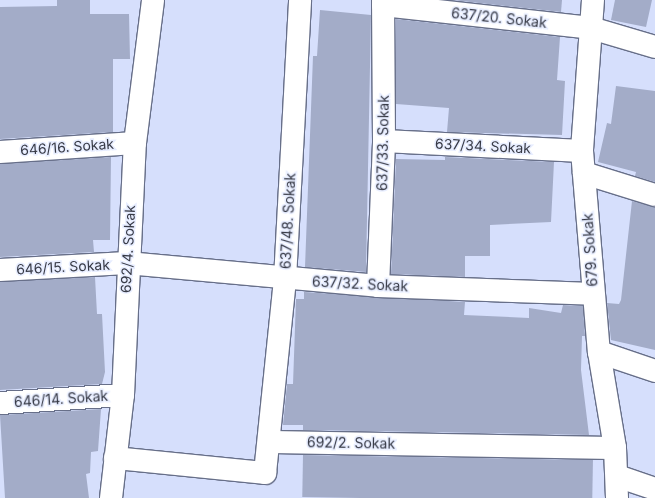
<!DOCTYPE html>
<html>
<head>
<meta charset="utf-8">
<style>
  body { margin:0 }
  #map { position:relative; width:655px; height:498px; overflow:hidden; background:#d6dffc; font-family:Inter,sans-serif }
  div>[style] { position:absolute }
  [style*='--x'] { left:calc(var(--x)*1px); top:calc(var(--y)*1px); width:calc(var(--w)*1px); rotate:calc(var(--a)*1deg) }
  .building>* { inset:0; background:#a3acc8; transform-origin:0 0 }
  .roads { filter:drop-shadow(1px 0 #676f89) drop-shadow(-1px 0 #676f89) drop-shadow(0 1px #676f89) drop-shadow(0 -1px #676f89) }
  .street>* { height:22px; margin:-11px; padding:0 11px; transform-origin:11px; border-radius:11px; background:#fff }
  .secondary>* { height:22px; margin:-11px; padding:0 11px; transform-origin:11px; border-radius:11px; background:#fff }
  span { translate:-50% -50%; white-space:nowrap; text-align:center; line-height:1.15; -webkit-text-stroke:3px #e7edff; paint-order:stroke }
  .street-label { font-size:14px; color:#373a46 }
</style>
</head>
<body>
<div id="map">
  <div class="building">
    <i style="clip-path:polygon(57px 0,90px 0,90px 14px,129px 14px,130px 59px,113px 59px,113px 132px,0 139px,0 7px,57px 6px)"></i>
    <i style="clip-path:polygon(452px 0,562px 0,561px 12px)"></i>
    <i style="clip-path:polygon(615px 0,652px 0,646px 27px,611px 20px)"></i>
    <i style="clip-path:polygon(320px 10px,371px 15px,366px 272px,305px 267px,313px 56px,317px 56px)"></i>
    <i style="clip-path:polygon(396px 19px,560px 37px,557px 80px,565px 81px,562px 135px,447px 132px,449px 108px,396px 104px)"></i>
    <i style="clip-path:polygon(616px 86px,655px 91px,655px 182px,635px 176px,636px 172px,598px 162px,607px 123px,611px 124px)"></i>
    <i style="clip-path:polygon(111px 157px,110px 240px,93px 240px,94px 252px,0 257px,0 164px)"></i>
    <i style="clip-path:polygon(445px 157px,554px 162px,551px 222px,490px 225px,490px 256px,465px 256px,465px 277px,391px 274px,396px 159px,445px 160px)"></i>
    <i style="clip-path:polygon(632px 201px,655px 207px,655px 350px,611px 340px,607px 303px,619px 304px,621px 300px)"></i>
    <i style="clip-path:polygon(95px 277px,97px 314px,102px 314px,105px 372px,102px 384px,0 390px,0 282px)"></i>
    <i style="clip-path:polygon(304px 292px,465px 302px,464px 315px,529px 318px,529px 308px,561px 313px,563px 305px,583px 306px,585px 336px,582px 336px,581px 370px,589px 435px,303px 430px,303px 425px,283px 425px,287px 384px,293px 384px,296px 299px,304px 299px)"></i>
    <i style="clip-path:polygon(101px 409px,98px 451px,91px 452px,90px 473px,86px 474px,89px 498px,5px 498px,0 415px)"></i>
    <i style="left:303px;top:455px;width:290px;height:42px;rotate:1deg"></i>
  </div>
  <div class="roads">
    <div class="street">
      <i style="--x:383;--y:5;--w:209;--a:6.3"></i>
      <i style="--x:591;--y:28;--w:67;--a:16.5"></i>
      <i style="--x:384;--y:141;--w:198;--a:2.9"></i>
      <i style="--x:0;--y:152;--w:135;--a:-3.8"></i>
      <i style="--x:584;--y:173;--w:74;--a:17.2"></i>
      <i style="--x:0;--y:270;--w:127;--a:-3.2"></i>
      <i style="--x:127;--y:263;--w:252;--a:5.2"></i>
      <i style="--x:378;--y:286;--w:215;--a:2.1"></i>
      <i style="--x:378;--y:286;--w:145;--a:-87.6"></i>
      <i style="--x:384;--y:141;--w:141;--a:-90.4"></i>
      <i style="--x:599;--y:352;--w:59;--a:18.7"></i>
      <i style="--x:0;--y:403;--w:123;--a:-3.7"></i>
      <i style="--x:269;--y:442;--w:346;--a:1"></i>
      <i style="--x:115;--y:458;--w:151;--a:5.7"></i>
      <i style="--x:265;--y:473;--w:195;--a:-84.1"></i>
      <i style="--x:285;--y:279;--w:279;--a:-86.9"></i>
      <i style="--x:617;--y:476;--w:40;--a:18.9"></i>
      <i style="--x:111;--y:498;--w:104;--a:-83.4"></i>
      <i style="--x:123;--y:395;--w:252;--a:-87.3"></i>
      <i style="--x:135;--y:143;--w:144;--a:-82.8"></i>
    </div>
    <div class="secondary">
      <i style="--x:593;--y:0;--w:151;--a:94.2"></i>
      <i style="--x:582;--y:151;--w:202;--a:85.2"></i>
      <i style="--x:599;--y:352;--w:97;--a:80.5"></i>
      <i style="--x:615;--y:448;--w:50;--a:87.7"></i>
    </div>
  </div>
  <div class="street-label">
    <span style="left:499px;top:18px;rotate:6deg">637/20. Sokak</span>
    <span style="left:383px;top:143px;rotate:-89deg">637/33. Sokak</span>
    <span style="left:483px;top:146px;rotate:3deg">637/34. Sokak</span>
    <span style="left:67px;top:147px;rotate:-4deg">646/16. Sokak</span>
    <span style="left:288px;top:221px;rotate:-87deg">637/48. Sokak</span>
    <span style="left:128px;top:249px;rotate:-87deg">692/4. Sokak</span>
    <span style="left:590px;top:250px;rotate:-94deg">679. Sokak</span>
    <span style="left:63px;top:267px;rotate:-3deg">646/15. Sokak</span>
    <span style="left:360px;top:284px;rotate:3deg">637/32. Sokak</span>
    <span style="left:61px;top:399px;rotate:-4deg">646/14. Sokak</span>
    <span style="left:351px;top:443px;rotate:1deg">692/2. Sokak</span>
  </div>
</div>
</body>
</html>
